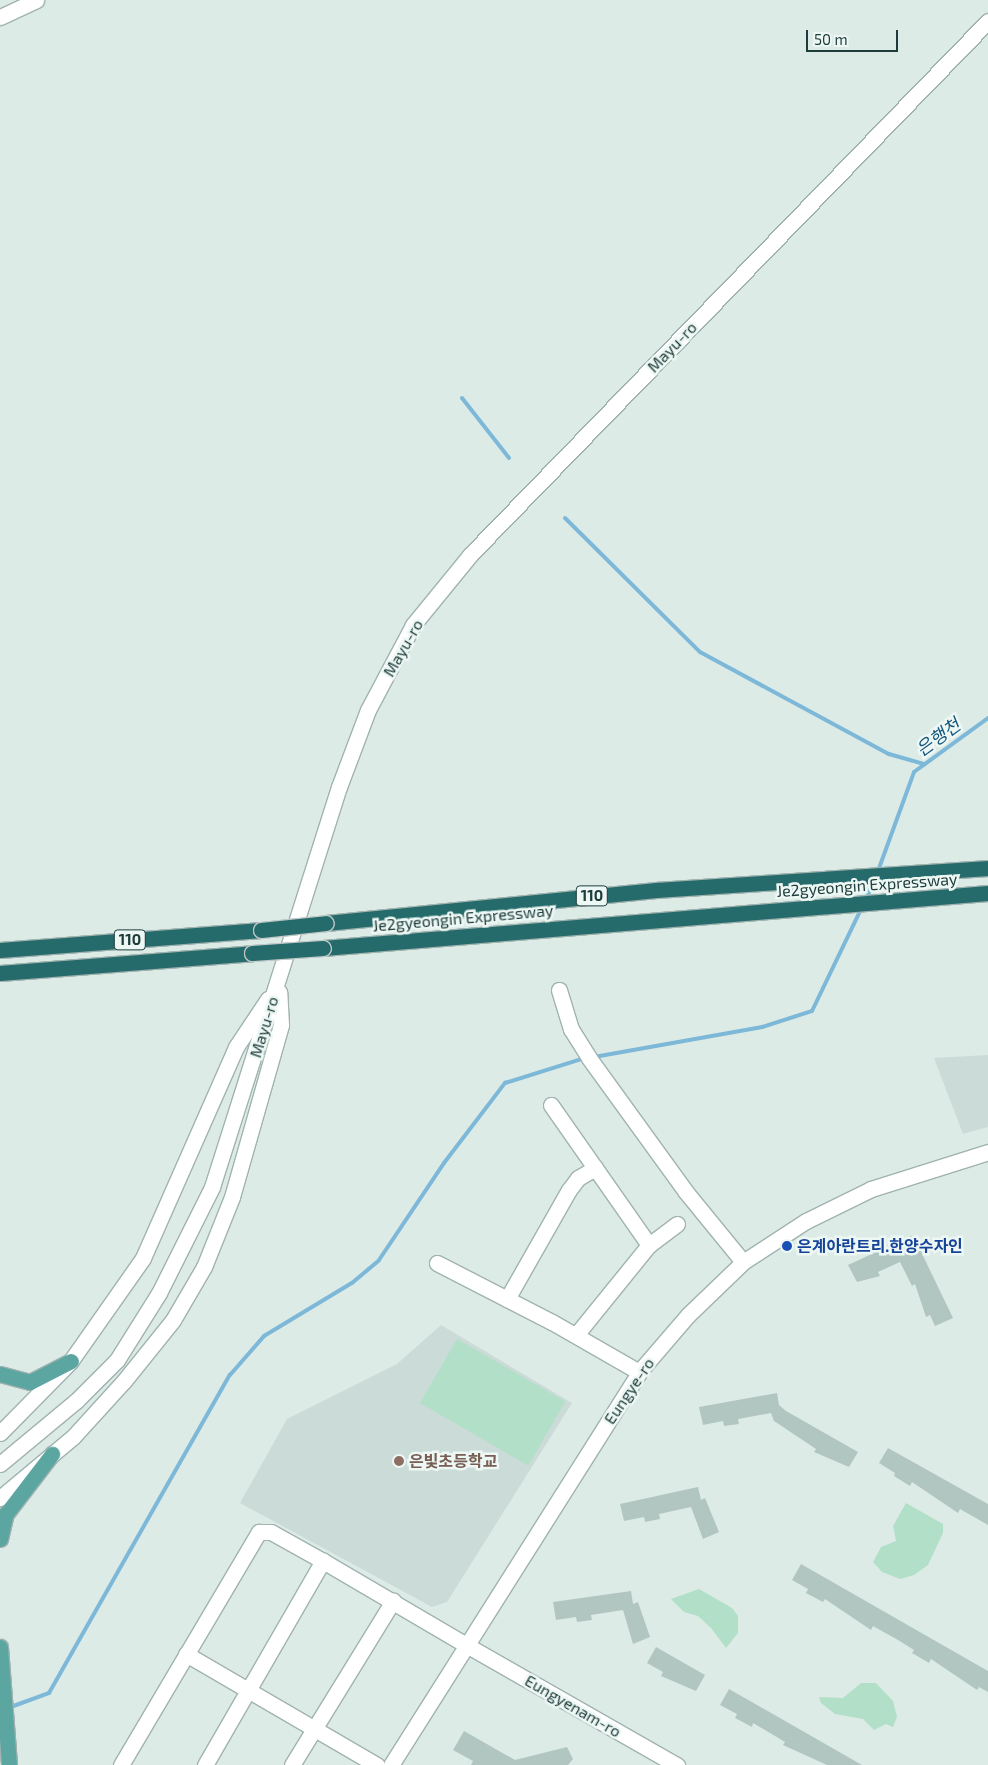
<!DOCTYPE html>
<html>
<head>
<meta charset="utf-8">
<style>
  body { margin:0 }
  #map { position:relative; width:988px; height:1765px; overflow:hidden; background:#ddebe7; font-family:"Exo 2","Noto Sans KR",sans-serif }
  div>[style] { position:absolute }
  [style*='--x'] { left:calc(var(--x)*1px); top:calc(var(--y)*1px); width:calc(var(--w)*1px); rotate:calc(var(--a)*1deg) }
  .built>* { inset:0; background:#cbdbd7 }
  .green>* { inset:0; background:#b2dfc7; transform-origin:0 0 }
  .stream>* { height:4px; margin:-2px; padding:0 2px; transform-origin:2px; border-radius:2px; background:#7db8d8 }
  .building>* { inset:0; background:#b2c6c1 }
  .roads { filter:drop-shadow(1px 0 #a0b3b0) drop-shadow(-1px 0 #a0b3b0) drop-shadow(0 1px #a0b3b0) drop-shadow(0 -1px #a0b3b0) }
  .minor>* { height:15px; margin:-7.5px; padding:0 7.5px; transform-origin:7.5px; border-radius:7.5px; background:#fff }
  .tertiary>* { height:15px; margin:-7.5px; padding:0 7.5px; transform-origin:7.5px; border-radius:7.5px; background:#fff }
  .secondary>* { height:15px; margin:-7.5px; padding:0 7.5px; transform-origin:7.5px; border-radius:7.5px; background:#fff }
  .primary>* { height:15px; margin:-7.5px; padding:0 7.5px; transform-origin:7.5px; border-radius:7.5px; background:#5ca6a2 }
  .motorway>* { height:15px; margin:-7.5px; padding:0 7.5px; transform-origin:7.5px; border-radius:7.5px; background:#256b6b }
  .bridges { filter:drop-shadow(1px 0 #c0c8c8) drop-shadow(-1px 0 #c0c8c8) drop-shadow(0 1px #c0c8c8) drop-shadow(0 -1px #c0c8c8) }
  .motorway-bridge>* { height:15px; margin:-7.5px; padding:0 7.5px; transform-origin:7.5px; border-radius:7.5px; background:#256b6b }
  .dots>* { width:14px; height:14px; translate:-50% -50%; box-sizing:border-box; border:2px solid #edf7f4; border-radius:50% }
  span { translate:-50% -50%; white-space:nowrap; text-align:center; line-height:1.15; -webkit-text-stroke:5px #edf7f4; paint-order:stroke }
  .shield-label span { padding:1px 4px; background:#edf7f4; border:1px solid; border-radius:4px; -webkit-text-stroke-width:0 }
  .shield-label { font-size:15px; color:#1d3c3a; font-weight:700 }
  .street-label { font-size:16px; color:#1d3c3a }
  .transit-label { font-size:16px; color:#164399; font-weight:700 }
  .left { translate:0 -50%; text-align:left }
  .education-label { font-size:16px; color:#785e54; font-weight:700 }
  .water-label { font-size:18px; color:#11567e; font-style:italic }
  .scale { position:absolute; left:806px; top:30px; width:92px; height:22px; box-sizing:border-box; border:2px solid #1d3c3a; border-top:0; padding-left:6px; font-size:15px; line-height:18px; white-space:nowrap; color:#1d3c3a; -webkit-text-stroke:4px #edf7f4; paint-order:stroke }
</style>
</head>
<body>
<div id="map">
  <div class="built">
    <i style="clip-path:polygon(988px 1055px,988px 1127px,963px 1134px,934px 1058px)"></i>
    <i style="clip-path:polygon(441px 1325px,572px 1403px,447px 1602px,432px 1607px,240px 1503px,287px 1419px,397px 1364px)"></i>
  </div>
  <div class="green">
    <i style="left:457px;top:1339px;width:125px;height:74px;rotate:30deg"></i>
    <i style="clip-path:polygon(906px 1503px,943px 1524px,943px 1533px,928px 1565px,914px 1575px,900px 1579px,882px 1572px,873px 1562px,881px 1547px,896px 1541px,893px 1526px)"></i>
    <i style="clip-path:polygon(699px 1589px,732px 1608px,738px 1616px,738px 1633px,726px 1648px,711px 1628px,698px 1616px,684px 1612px,671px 1599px)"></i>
    <i style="clip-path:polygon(861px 1683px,876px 1683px,893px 1701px,897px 1717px,893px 1727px,886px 1724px,874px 1730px,863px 1719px,835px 1714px,821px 1703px,819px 1697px,843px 1698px)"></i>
  </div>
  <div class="stream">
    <i style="--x:462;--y:398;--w:76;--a:51.9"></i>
    <i style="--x:565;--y:518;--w:190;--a:44.8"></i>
    <i style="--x:700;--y:652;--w:215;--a:28.4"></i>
    <i style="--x:889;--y:754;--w:36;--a:16"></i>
    <i style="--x:878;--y:871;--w:105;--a:-70"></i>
    <i style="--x:914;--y:772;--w:92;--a:-36.1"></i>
    <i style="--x:866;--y:899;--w:21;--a:-67"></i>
    <i style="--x:594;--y:1057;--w:171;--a:-10.1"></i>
    <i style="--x:762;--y:1027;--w:52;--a:-17.7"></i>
    <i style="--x:812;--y:1011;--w:115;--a:-64.3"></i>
    <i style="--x:8;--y:1708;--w:44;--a:-20.1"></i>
    <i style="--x:49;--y:1693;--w:366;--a:-60.4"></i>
    <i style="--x:230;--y:1375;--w:52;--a:-48.9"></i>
    <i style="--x:264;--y:1336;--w:103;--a:-31.1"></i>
    <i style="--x:352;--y:1283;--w:35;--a:-40"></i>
    <i style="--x:379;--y:1260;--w:117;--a:-56.2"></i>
    <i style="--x:444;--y:1163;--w:101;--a:-52.7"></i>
    <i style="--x:505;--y:1083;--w:84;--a:-17.4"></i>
  </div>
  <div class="building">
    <i style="clip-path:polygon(913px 1235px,953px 1318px,935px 1326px,930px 1315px,926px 1317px,915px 1284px,912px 1286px,900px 1262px,878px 1272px,880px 1276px,857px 1282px,848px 1265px)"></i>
    <i style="clip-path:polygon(777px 1393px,779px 1405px,786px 1411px,858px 1452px,849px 1467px,814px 1452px,816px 1449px,774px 1421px,771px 1413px,738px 1419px,739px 1424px,724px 1426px,723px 1421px,703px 1425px,699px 1407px)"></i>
    <i style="clip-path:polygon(888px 1448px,988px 1504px,988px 1525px,960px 1509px,958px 1513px,912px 1482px,910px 1486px,894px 1476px,895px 1473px,879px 1463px)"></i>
    <i style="clip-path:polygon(698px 1487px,701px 1500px,705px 1498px,719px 1532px,703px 1539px,691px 1507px,659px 1514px,660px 1519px,645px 1522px,644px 1517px,624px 1521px,620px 1504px)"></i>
    <i style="clip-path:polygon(801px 1564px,988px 1671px,988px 1692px,979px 1687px,977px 1690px,931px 1659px,929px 1663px,912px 1653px,914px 1650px,898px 1640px,873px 1626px,871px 1630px,825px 1599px,823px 1602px,806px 1593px,808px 1589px,792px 1580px)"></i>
    <i style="clip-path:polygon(631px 1591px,633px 1604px,638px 1602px,650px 1637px,633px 1644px,623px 1610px,591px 1615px,592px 1620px,577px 1622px,576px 1617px,556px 1620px,553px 1602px)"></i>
    <i style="clip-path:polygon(656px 1647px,705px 1675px,696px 1691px,661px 1676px,663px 1672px,647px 1663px)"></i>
    <i style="clip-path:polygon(729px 1689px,862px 1765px,827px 1765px,783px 1745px,785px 1742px,753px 1723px,752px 1727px,735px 1718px,737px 1714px,720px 1705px)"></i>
    <i style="clip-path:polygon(464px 1731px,515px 1760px,567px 1747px,573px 1759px,568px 1765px,471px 1765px,473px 1761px,453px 1750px)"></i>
  </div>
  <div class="roads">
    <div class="minor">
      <i style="--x:0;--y:17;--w:40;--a:-25"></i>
      <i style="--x:559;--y:990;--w:41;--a:72.9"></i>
      <i style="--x:571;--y:1029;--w:34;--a:58"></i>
      <i style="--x:589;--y:1058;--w:165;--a:54.1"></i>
      <i style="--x:686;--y:1192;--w:90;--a:50.8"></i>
      <i style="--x:551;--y:1105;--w:171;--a:55"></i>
      <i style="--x:437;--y:1263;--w:129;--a:27.2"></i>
      <i style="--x:552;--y:1322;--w:100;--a:29.9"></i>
      <i style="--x:507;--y:1299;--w:125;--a:-60.4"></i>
      <i style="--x:569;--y:1190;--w:15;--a:-53"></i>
      <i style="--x:578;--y:1178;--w:20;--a:-30"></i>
      <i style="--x:576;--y:1335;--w:116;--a:-51"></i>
      <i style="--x:649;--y:1245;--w:35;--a:-37"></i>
      <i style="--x:186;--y:1654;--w:221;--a:30.2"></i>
      <i style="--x:121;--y:1765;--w:271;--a:-59.4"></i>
      <i style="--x:259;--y:1532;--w:12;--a:0"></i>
      <i style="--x:271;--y:1532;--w:60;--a:29.1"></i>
      <i style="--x:323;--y:1561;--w:168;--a:30.4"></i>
      <i style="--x:205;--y:1765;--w:236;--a:-60"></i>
      <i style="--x:292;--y:1765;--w:193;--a:-58.4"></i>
    </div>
    <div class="tertiary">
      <i style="--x:468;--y:1646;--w:241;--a:29.7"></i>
      <i style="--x:391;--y:1765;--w:465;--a:-57.7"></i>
      <i style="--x:639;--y:1372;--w:75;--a:-49.3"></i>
      <i style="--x:688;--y:1315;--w:76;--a:-43.9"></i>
      <i style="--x:743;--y:1262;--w:75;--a:-33.1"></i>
      <i style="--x:806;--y:1221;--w:72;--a:-26.2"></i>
      <i style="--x:871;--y:1189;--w:123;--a:-17.5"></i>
    </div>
    <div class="secondary">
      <i style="--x:0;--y:1433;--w:100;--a:-45.4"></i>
      <i style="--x:70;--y:1362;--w:127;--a:-54.9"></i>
      <i style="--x:143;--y:1258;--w:231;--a:-66.2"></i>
      <i style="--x:236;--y:1047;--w:58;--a:-56.3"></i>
      <i style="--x:0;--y:1464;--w:99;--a:-39.7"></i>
      <i style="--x:76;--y:1401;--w:58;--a:-45"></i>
      <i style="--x:117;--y:1360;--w:79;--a:-57.9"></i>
      <i style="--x:159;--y:1293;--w:119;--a:-63.4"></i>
      <i style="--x:212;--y:1187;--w:420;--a:-72.4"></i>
      <i style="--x:339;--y:787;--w:82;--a:-69.4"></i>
      <i style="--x:368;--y:710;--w:96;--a:-62.1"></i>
      <i style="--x:413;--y:625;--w:90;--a:-50.8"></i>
      <i style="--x:470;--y:555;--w:744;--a:-45.87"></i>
      <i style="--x:0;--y:1498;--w:95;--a:-39.9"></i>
      <i style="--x:73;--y:1437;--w:76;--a:-47.7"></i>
      <i style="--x:124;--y:1381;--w:78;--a:-51.2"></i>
      <i style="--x:173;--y:1320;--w:61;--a:-59.7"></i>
      <i style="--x:204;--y:1267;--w:75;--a:-68.2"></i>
      <i style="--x:232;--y:1197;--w:179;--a:-74.1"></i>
      <i style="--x:281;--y:1025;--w:33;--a:-93"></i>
    </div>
    <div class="primary">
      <i style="--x:0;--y:1374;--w:31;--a:15"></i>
      <i style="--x:30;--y:1382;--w:46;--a:-27.1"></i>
      <i style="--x:0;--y:1539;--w:26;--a:-77"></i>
      <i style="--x:6;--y:1514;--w:76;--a:-52.5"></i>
      <i style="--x:0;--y:1647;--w:118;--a:85.6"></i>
    </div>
    <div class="motorway">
      <i style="--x:326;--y:923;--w:332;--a:-5.7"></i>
      <i style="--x:656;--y:890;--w:333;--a:-3.8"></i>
      <i style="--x:323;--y:948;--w:667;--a:-4.73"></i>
      <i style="--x:0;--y:950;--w:262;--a:-4.4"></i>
      <i style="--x:0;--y:973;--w:253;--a:-4.5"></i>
    </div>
  </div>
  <div class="bridges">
    <div class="motorway-bridge">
      <i style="--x:261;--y:930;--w:65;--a:-6.1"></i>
      <i style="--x:252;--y:953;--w:71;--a:-4"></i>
    </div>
  </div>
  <div class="dots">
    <i style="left:787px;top:1246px;background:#1a4fb4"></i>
    <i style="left:399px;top:1461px;background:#8d6e63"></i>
  </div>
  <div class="shield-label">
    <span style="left:592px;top:896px">110</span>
    <span style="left:130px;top:940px">110</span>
  </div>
  <div class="street-label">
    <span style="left:672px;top:347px;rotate:-46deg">Mayu-ro</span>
    <span style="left:403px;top:648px;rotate:-60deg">Mayu-ro</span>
    <span style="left:867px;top:885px;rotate:-4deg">Je2gyeongin Expressway</span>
    <span style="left:463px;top:918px;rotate:-5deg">Je2gyeongin Expressway</span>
    <span style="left:264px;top:1027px;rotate:-73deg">Mayu-ro</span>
    <span style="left:629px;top:1391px;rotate:-56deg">Eungye-ro</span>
    <span style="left:573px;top:1706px;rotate:30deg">Eungyenam-ro</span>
  </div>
  <div class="transit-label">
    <span class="left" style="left:797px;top:1246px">은계아란트리.한양수자인</span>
  </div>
  <div class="education-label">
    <span class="left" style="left:409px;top:1461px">은빛초등학교</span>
  </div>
  <div class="water-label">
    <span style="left:938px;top:737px;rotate:-36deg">은행천</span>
  </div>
  <div class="scale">50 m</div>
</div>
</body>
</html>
